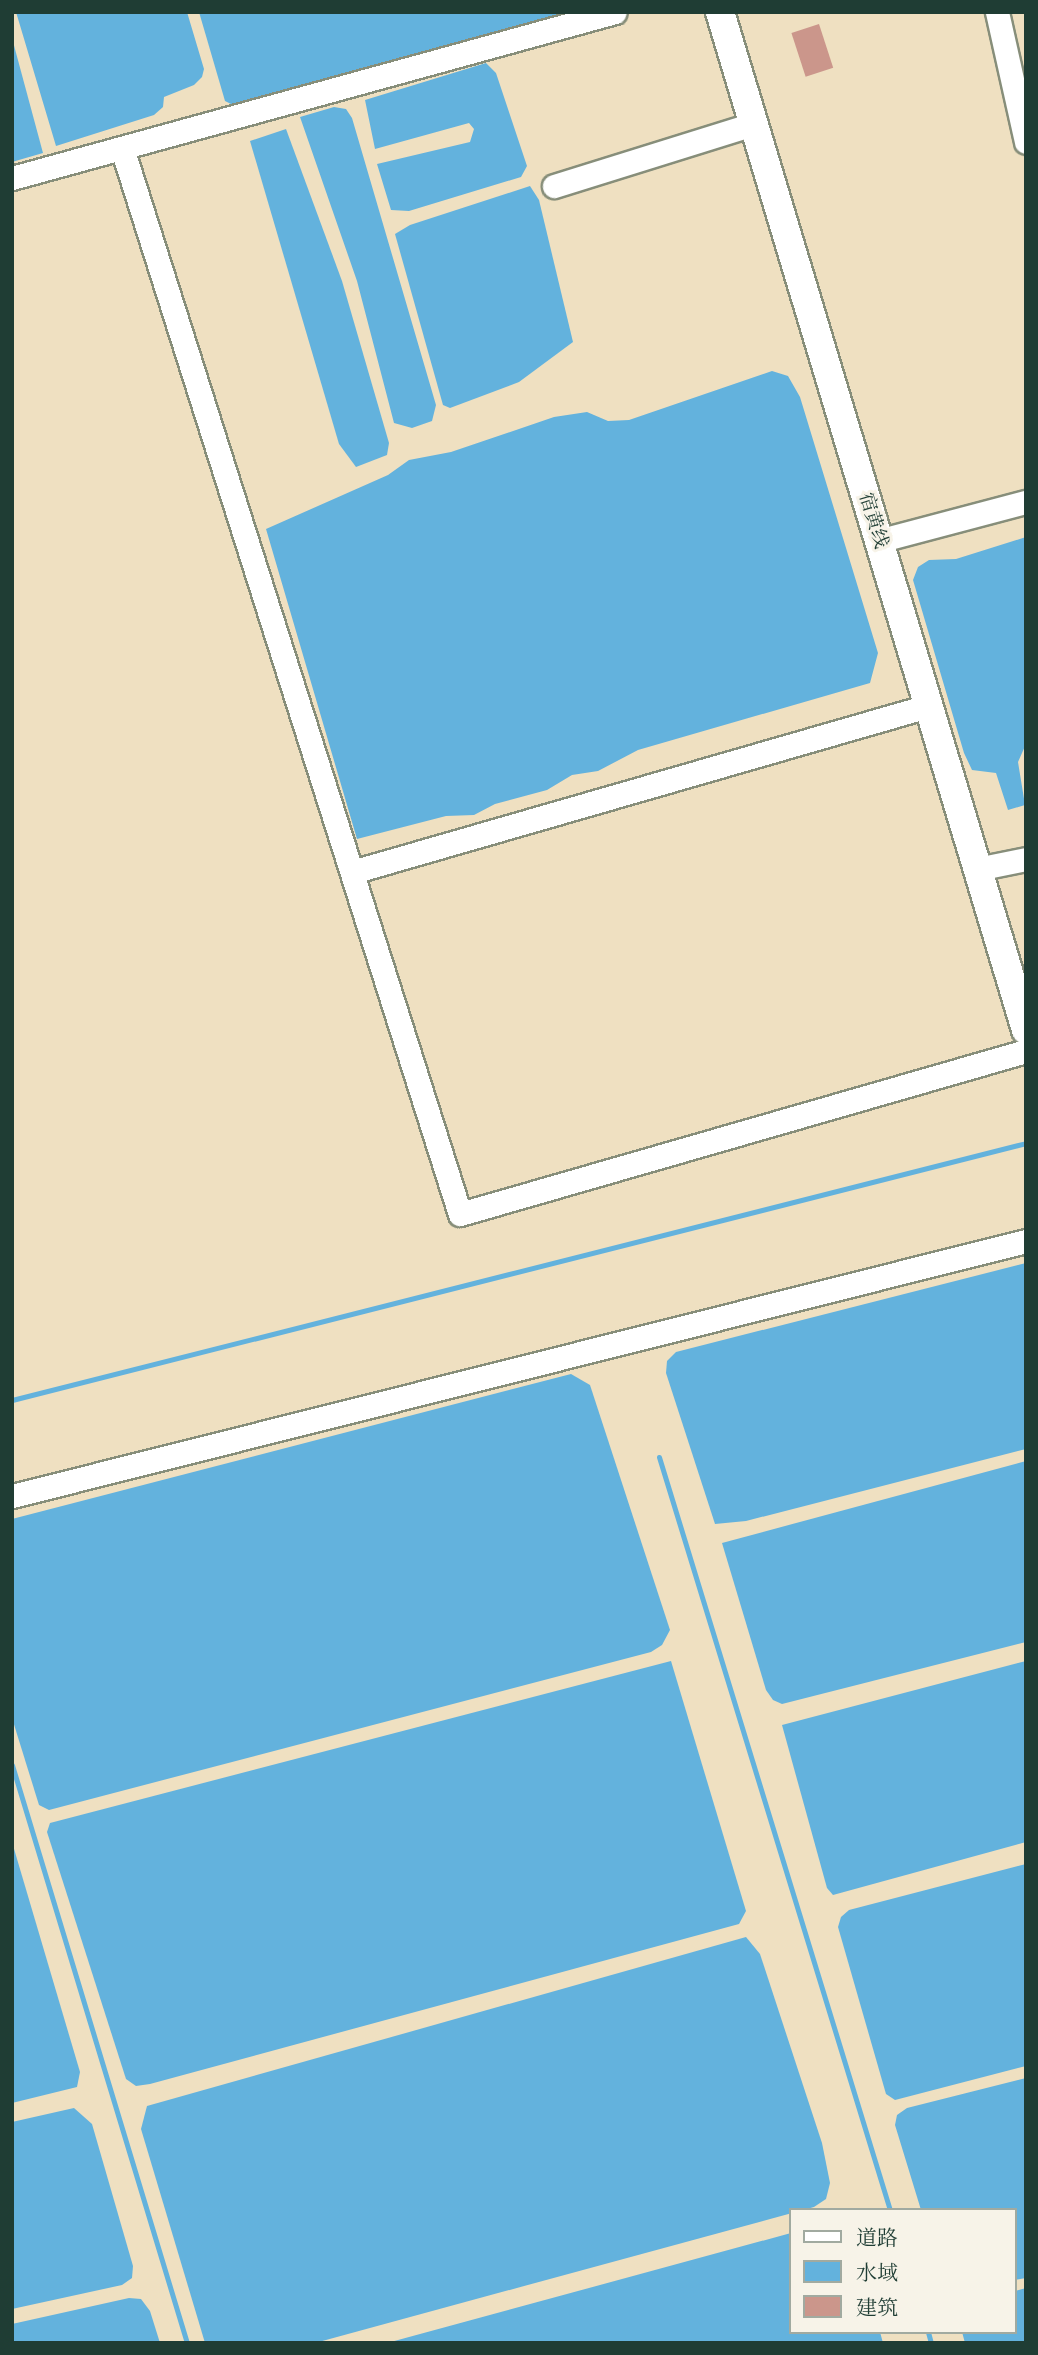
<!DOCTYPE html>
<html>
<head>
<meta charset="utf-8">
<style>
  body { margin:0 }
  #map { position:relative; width:1038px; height:2355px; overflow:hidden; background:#efe0c1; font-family:"IM FELL English","Noto Serif SC",serif }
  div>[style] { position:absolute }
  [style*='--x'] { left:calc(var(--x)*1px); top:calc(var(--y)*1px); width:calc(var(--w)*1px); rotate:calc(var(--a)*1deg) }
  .water>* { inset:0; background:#63b2dd }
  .stream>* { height:5px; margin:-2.5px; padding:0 2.5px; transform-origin:2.5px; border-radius:2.5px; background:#63b2dd }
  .building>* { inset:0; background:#cb968b; transform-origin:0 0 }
  .roads { filter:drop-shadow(2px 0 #878e7a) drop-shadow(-2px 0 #878e7a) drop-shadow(0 2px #878e7a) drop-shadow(0 -2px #878e7a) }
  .minor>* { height:23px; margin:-11.5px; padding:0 11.5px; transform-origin:11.5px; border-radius:11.5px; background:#fff }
  .major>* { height:28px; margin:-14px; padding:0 14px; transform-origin:14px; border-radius:14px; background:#fff }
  span { translate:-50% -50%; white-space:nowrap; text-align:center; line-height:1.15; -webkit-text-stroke:6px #f7f3e8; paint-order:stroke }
  .street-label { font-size:19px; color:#1f3d34 }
  .frame { position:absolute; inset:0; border:14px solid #1f3d34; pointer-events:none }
  .legend { position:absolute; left:789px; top:2208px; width:228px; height:126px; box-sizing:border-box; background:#f7f3e8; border:2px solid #a1aaa0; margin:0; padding:9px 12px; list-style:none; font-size:21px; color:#1f3d34 }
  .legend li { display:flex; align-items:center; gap:14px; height:35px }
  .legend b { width:35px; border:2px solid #a1aaa0 }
</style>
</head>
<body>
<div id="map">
  <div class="water">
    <i style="clip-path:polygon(16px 12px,187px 12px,204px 69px,202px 77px,194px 85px,164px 97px,163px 107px,154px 115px,56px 146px)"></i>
    <i style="clip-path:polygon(199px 12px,582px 12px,233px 105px,225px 101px)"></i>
    <i style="clip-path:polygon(12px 38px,43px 153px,12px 162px)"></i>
    <i style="clip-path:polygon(486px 63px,496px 73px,527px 166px,521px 177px,409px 211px,391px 210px,377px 164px,470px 142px,474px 129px,469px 123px,375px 149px,365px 100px)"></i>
    <i style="clip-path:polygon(334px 107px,346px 109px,352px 118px,436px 405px,432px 421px,412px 428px,394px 423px,357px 281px,300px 117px)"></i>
    <i style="clip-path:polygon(286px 129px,342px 281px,389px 443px,387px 455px,356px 467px,339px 444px,250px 141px)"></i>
    <i style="clip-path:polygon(530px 186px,539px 200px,573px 342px,519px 382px,450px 408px,443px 405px,395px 234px,410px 225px)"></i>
    <i style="clip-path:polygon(772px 371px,788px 376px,800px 397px,878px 653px,870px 683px,638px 750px,598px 771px,572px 775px,547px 790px,495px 804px,474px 815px,446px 816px,357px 839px,266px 529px,388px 475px,409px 460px,451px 452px,554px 417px,587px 412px,608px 421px,629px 420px)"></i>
    <i style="clip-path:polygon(1026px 537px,1026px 744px,1018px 762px,1025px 805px,1008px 810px,996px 773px,972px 770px,964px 753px,913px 580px,918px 567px,929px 560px,956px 559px)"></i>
    <i style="clip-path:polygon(1026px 1263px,1026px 1449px,746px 1521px,715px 1524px,666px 1373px,667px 1361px,676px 1352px)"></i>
    <i style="clip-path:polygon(571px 1374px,590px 1385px,670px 1630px,662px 1645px,651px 1652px,49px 1810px,39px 1805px,12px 1718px,12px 1519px)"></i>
    <i style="clip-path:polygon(1026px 1461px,1026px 1642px,782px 1704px,773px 1700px,766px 1690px,722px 1543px)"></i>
    <i style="clip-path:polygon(671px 1661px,746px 1911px,739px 1924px,150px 2084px,136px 2086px,126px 2079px,47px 1832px,50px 1823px)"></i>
    <i style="clip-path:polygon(1026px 1661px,1026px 1842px,833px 1895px,827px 1888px,782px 1725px)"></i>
    <i style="clip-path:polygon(12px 1842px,80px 2072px,77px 2087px,12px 2103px)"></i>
    <i style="clip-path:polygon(1026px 1864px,1026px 2066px,895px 2100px,886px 2094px,838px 1927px,841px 1917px,849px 1910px)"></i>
    <i style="clip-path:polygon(746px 1937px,760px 1954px,822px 2143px,830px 2183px,826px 2199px,814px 2207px,315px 2343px,205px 2343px,141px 2129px,147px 2106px)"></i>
    <i style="clip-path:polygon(1026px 2078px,1026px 2278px,1015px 2280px,1015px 2210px,921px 2210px,895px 2125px,897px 2115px,907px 2108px)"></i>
    <i style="clip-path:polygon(74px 2108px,92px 2124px,133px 2266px,132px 2278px,122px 2285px,12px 2309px,12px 2122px)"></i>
    <i style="clip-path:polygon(791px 2233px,791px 2332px,880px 2332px,883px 2343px,387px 2343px)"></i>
    <i style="clip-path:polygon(1026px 2288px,1026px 2343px,965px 2343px,962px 2332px,1015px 2332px,1015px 2291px)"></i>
    <i style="clip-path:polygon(129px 2298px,141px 2299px,150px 2311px,160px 2343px,12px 2343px,12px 2324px)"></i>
  </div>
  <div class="stream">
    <i style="--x:12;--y:1400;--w:1046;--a:-14.22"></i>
    <i style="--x:659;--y:1457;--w:788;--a:72.95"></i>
    <i style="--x:12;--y:1765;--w:604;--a:73.16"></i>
    <i style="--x:928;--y:2332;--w:11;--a:75"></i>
  </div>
  <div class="building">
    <i style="left:819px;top:24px;width:46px;height:29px;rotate:72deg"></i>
  </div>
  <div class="roads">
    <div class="minor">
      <i style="--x:997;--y:12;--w:133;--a:77.4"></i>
      <i style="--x:122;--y:148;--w:1118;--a:72.41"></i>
      <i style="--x:460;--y:1214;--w:589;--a:-16.07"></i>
      <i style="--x:12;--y:178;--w:625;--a:-15.39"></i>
      <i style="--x:554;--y:186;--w:208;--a:-17.3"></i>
      <i style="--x:878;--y:541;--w:153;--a:-14.8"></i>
      <i style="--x:977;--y:869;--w:50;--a:-11.5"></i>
      <i style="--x:352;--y:872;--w:599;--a:-16.08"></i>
      <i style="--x:12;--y:1496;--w:1046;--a:-14.12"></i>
    </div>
    <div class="major">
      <i style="--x:720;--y:12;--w:1063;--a:73.27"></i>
    </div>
  </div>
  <div class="street-label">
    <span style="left:872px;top:521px;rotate:73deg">宿黄线</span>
  </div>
  <div class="frame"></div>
  <ul class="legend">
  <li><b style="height:9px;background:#fff"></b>道路</li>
  <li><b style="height:19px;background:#63b2dd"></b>水域</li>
  <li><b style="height:19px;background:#cb968b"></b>建筑</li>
  </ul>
</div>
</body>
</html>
